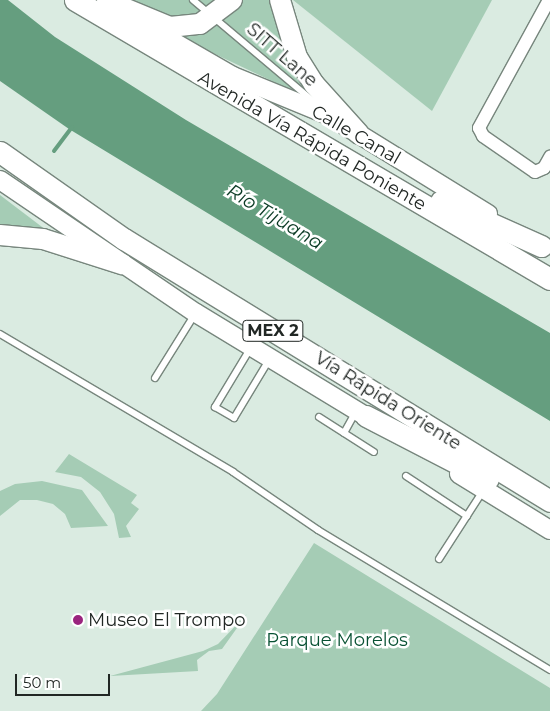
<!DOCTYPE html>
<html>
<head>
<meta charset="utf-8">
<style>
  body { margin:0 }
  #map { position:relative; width:550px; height:711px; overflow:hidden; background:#daebe1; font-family:Montserrat,sans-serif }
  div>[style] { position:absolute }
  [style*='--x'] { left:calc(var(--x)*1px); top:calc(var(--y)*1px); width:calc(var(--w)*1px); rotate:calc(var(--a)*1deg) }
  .green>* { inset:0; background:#a5ccb5 }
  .water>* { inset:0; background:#659e7f }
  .stream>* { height:4px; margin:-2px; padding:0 2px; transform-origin:2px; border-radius:2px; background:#659e7f }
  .roads { filter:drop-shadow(1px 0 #77867d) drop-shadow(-1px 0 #77867d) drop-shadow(0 1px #77867d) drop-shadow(0 -1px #77867d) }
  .service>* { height:6px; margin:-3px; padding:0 3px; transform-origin:3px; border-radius:3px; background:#fff }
  .minor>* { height:12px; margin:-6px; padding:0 6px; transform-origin:6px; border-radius:6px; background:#fff }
  .secondary>* { height:18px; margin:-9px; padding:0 9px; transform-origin:9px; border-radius:9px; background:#fff }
  .primary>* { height:20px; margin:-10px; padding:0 10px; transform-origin:10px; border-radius:10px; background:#fff }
  .trunk>* { height:21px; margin:-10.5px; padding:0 10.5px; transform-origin:10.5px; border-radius:10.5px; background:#fff }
  .dots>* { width:14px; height:14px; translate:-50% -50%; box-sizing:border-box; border:2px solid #fff; border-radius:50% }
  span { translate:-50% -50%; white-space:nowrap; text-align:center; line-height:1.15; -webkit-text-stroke:5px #fff; paint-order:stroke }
  .shield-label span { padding:1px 4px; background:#fff; border:1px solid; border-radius:4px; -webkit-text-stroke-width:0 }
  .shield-label { font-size:16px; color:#212724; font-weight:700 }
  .street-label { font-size:18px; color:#212724 }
  .poi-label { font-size:18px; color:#212724 }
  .left { translate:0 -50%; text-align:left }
  .park-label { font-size:18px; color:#085133 }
  .water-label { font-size:19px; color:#0a3a24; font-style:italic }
  .scale { position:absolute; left:15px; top:674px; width:95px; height:22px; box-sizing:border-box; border:2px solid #212724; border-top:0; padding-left:6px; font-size:15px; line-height:18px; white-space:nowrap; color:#212724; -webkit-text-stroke:4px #fff; paint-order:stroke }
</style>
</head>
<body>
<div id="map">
  <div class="green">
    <i style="clip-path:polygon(124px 0,270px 0,291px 62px,312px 100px,179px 37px)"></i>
    <i style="clip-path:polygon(293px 0,492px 0,432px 111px)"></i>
    <i style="clip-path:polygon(0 195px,46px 230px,0 227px)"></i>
    <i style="clip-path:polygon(69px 454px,137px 495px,131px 503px,139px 509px,126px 526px,131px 537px,119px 538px,114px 514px,100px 492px,81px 477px,55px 472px)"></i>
    <i style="clip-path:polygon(42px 481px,82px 490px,108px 526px,71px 528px,65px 514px,53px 504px,37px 500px,20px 500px,0 516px,0 491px,15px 484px)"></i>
    <i style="clip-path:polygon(314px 543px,550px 688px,550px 711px,201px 711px,217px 694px)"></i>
    <i style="clip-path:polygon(247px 614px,222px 649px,209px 651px,197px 660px,198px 671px,110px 676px,203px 651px,218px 644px)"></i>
  </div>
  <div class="water">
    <i style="clip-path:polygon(0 0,8px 0,55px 37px,186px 120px,550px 333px,550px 421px,69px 129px,0 81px)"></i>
  </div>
  <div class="stream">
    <i style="--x:54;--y:151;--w:30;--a:-53"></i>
  </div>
  <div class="roads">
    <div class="service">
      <i style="--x:193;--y:0;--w:158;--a:40.1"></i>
      <i style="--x:0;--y:334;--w:271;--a:30.6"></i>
      <i style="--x:233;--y:472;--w:103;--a:34.3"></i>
      <i style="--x:318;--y:530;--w:271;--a:31.1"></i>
      <i style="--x:250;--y:349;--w:68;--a:121.1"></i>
      <i style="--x:215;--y:407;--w:22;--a:30"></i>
      <i style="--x:234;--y:418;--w:68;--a:-58.9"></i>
      <i style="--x:155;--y:378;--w:75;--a:-58"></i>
      <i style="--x:319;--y:417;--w:65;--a:32.5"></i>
      <i style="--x:344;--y:433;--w:25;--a:-61"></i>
      <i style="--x:406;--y:476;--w:73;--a:33.3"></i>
      <i style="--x:439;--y:559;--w:81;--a:-57.1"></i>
    </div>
    <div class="minor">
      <i style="--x:549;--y:0;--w:146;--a:118.7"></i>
      <i style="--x:479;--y:128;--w:9;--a:63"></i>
      <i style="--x:483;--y:136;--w:63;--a:34.7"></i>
      <i style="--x:535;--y:172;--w:10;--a:-24"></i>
      <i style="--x:544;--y:168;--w:13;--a:-61"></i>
    </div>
    <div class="secondary">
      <i style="--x:122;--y:12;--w:128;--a:30"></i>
      <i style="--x:233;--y:76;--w:103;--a:22.3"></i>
      <i style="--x:328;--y:115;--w:188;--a:31.7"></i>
      <i style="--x:0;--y:180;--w:237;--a:34.2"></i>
      <i style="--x:196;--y:313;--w:212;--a:31.3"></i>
      <i style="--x:459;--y:474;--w:107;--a:31.6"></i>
    </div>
    <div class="primary">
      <i style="--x:280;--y:0;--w:59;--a:73.4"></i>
      <i style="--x:297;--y:57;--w:32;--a:58"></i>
      <i style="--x:314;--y:84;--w:67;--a:48"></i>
      <i style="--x:107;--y:1;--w:68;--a:22.4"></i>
      <i style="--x:170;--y:27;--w:30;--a:-6"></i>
      <i style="--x:200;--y:24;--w:40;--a:-37"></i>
      <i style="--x:0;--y:235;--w:43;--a:5.3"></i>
      <i style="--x:43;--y:239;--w:83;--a:17.6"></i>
    </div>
    <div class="trunk">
      <i style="--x:75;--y:0;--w:551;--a:30.43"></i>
      <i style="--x:0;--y:152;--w:151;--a:35.1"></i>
      <i style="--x:124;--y:239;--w:500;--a:31.59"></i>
      <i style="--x:441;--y:201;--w:110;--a:24.2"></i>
      <i style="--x:366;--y:416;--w:137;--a:27.3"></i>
    </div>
  </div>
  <div class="dots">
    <i style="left:78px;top:620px;background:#9a247e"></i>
  </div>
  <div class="shield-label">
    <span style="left:273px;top:331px">MEX 2</span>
  </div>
  <div class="street-label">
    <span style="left:282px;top:55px;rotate:41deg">SITT Lane</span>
    <span style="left:356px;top:135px;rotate:30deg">Calle Canal</span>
    <span style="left:312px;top:141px;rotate:30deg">Avenida Vía Rápida Poniente</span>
    <span style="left:388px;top:401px;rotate:32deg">Vía Rápida Oriente</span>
  </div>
  <div class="poi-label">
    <span class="left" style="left:88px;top:620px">Museo El Trompo</span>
  </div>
  <div class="park-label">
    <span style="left:337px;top:640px">Parque Morelos</span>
  </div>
  <div class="water-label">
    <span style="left:275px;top:217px;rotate:31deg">Río Tijuana</span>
  </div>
  <div class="scale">50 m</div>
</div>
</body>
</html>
